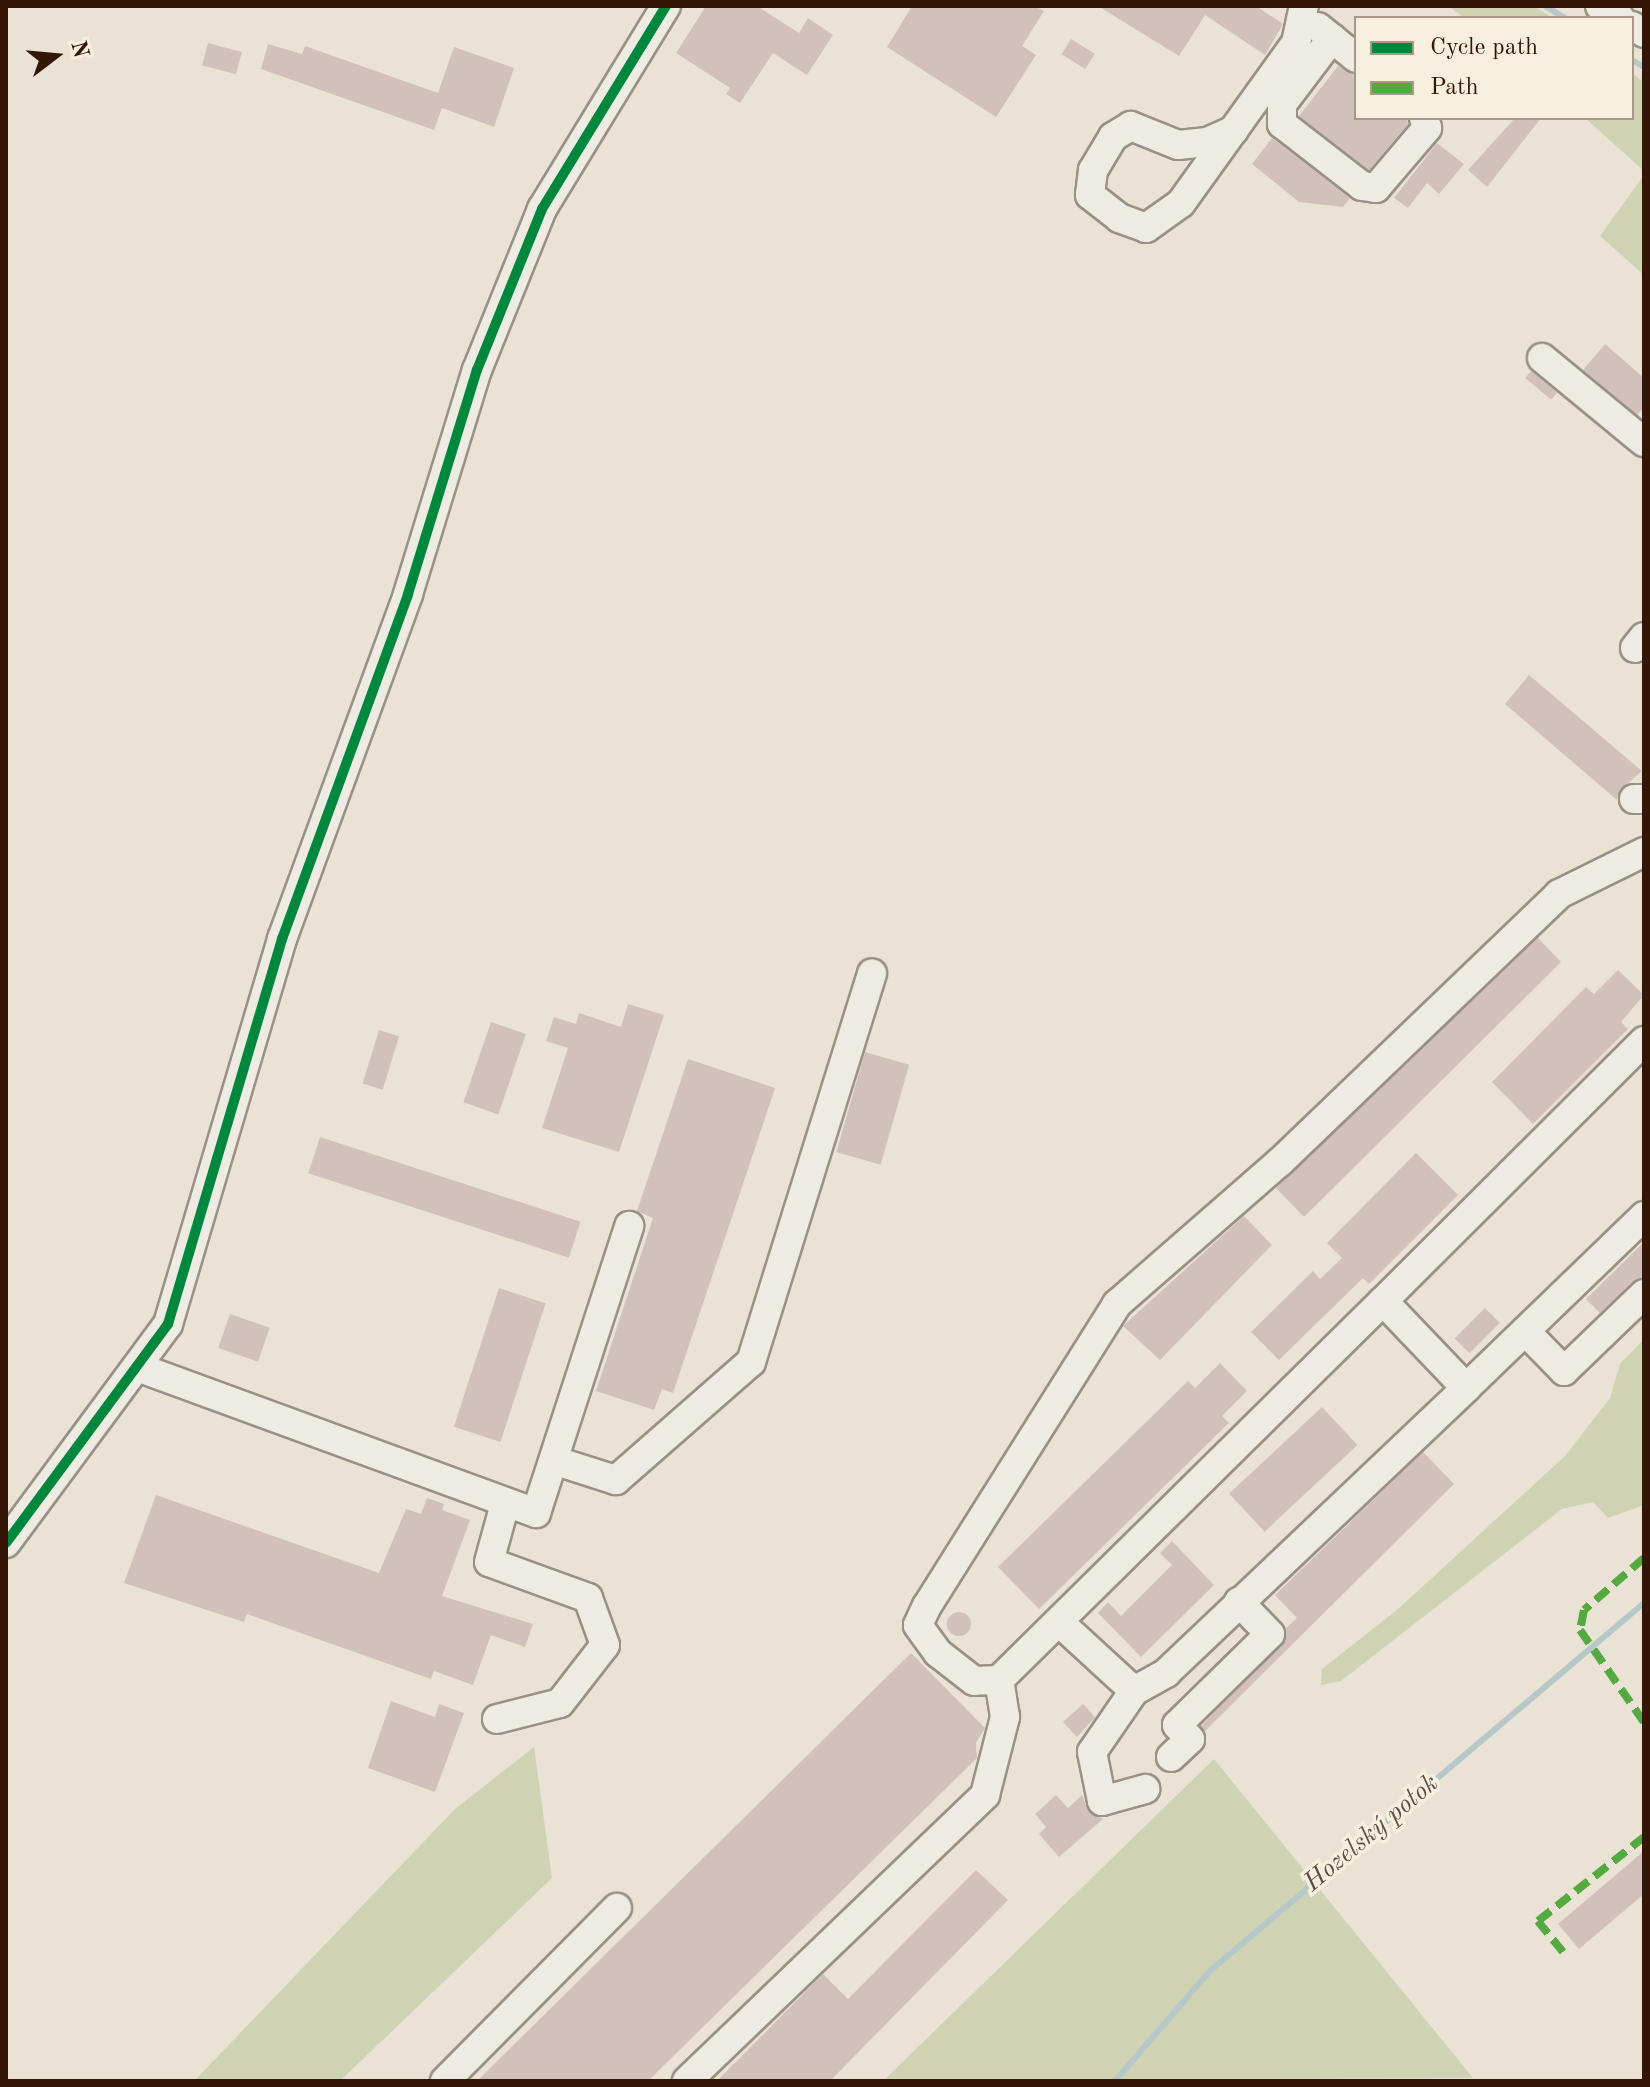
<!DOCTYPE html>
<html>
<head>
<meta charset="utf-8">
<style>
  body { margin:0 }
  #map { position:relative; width:1650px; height:2087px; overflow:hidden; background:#eae3d5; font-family:"Old Standard TT",serif }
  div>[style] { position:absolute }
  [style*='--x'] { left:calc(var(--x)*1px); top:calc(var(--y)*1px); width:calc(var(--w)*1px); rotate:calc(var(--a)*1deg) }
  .green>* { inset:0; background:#d0d2b4 }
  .stream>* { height:6px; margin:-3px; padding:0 3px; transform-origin:3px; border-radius:3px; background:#b7c8c8 }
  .building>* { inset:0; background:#d2c1ba; transform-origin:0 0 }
  .round { border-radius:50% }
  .roads { filter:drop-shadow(2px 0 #999086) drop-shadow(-2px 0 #999086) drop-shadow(0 2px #999086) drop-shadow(0 -2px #999086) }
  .minor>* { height:28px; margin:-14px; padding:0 14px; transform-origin:14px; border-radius:14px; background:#eeebe3 }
  .quiet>* { height:8px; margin-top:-4px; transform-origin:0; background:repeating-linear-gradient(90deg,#54a940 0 16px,transparent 0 24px) }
  .cycleway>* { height:10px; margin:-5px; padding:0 5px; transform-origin:5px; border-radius:5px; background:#00873e }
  span { translate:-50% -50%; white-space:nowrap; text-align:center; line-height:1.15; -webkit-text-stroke:7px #f7efde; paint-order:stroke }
  .water-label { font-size:26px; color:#5a4f48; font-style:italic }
  .frame { position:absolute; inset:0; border:8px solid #341506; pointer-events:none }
  .legend { position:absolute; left:1354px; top:16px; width:280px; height:104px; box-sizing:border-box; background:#f7efde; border:2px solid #a99888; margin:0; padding:10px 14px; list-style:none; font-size:24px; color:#341506 }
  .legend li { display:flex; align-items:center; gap:16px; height:40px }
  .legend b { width:40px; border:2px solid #a99888 }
  .north { position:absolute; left:16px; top:16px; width:80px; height:80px; -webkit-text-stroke:6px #f7efde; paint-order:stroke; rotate:74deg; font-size:22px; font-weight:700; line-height:32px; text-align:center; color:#341506 }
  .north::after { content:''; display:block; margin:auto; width:28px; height:36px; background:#341506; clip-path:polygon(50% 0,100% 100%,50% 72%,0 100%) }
</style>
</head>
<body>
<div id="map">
  <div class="green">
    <i style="clip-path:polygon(1448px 6px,1534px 6px,1553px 18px,1465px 18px)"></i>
    <i style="clip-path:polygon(1632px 73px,1644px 82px,1644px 171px,1585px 118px,1632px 118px)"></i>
    <i style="clip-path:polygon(1644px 175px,1644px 275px,1600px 236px)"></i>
    <i style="clip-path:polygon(1644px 1339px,1644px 1505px,1608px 1518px,1593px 1502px,1562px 1509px,1341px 1681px,1321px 1685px,1322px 1669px,1398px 1609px,1565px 1456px,1610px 1398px,1620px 1364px)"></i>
    <i style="clip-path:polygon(534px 1747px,552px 1878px,340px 2081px,194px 2081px,455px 1809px)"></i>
    <i style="clip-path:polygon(1214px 1759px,1473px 2078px,883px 2081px)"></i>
  </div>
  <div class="stream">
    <i style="--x:1545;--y:6;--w:23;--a:31"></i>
    <i style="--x:1632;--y:60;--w:14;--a:30"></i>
    <i style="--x:1115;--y:2081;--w:145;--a:-49.2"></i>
    <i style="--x:1210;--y:1971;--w:569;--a:-40.3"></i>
  </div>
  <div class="building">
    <i style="clip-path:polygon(706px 6px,757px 6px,799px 33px,808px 18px,833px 35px,807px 75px,773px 53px,740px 103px,726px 94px,730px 88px,676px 53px)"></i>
    <i style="clip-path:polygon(912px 6px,1034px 6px,1044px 11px,1022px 46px,1036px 55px,996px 117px,887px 47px)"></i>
    <i style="clip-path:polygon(1098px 6px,1256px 6px,1283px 24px,1265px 55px,1205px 15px,1179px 56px)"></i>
    <i style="left:1071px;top:39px;width:28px;height:18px;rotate:32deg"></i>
    <i style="left:208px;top:43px;width:35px;height:23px;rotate:15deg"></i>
    <i style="clip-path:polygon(268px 44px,302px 54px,305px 46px,438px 93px,454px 47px,514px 68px,494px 127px,442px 108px,434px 130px,261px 69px)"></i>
    <i style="clip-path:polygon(1338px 66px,1356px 76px,1356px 118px,1407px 118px,1408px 124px,1369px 170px,1299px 116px)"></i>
    <i style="clip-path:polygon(1515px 118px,1541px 118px,1487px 187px,1468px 170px)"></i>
    <i style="clip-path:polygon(1272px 138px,1350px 198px,1343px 207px,1299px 202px,1252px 164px)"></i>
    <i style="clip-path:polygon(1437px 143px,1464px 164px,1439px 194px,1427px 183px,1408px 208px,1394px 198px)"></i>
    <i style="clip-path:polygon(1605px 344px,1644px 378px,1644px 407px,1637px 415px,1583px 370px)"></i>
    <i style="left:1531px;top:371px;width:34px;height:9px;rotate:40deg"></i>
    <i style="clip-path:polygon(1529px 675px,1642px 771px,1620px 790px,1617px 800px,1505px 704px)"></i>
    <i style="clip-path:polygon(1538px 938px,1561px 962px,1304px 1217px,1276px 1188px)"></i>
    <i style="clip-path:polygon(1618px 970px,1644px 995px,1621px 1022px,1628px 1029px,1533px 1124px,1492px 1082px,1586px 987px,1594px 994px)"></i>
    <i style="clip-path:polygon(628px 1004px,664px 1015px,619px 1152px,542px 1128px,568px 1048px,546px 1041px,554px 1017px,576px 1024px,579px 1013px,621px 1027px)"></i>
    <i style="left:491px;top:1022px;width:37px;height:85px;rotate:19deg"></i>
    <i style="left:379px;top:1030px;width:21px;height:56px;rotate:17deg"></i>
    <i style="left:865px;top:1052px;width:46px;height:104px;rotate:16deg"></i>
    <i style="clip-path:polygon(688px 1059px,775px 1088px,673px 1393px,662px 1389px,654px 1410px,596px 1391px,653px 1218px,637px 1211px)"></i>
    <i style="left:320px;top:1137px;width:274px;height:38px;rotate:18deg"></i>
    <i style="clip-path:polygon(1416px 1153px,1458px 1195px,1369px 1284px,1363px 1278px,1279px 1360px,1251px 1332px,1313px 1271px,1320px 1279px,1342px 1258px,1327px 1243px)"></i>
    <i style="clip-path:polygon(1244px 1216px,1272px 1245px,1160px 1360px,1123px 1326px)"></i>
    <i style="clip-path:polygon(1644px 1242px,1644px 1277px,1632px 1282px,1600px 1313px,1586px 1299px)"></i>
    <i style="left:499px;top:1288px;width:49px;height:146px;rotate:18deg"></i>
    <i style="left:1485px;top:1308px;width:21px;height:43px;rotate:45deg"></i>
    <i style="left:230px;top:1314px;width:42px;height:36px;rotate:19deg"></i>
    <i style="clip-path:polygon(1220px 1363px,1247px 1391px,1222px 1416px,1229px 1423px,1039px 1609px,998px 1567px,1188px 1381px,1195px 1388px)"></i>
    <i style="left:1322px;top:1407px;width:52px;height:127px;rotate:47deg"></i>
    <i style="clip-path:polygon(1423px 1452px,1454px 1484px,1205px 1731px,1201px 1726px,1286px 1639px,1286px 1628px,1297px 1618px,1275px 1595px)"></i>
    <i style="clip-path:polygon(156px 1495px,379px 1573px,406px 1509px,421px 1514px,427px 1498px,444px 1504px,442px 1510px,470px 1520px,442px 1596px,533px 1624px,525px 1647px,491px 1635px,473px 1685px,434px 1671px,431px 1679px,247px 1614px,244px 1622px,124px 1583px)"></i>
    <i style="clip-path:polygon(1172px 1541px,1214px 1585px,1141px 1657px,1098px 1613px,1108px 1602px,1121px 1616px,1172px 1565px,1160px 1553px)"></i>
    <i class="round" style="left:947px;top:1612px;width:24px;height:24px"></i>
    <i style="clip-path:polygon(911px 1653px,985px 1728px,976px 1743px,977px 1758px,922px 1812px,648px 2081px,477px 2081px)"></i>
    <i style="clip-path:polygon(391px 1701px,435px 1717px,439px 1704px,464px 1713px,435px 1792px,368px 1768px)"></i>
    <i style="clip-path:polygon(1083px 1704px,1095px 1717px,1077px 1737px,1063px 1722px)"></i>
    <i style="clip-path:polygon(1056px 1795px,1068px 1808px,1082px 1795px,1089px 1812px,1103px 1819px,1059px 1857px,1039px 1834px,1046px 1827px,1035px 1814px)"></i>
    <i style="clip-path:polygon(1644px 1851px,1644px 1894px,1579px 1949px,1558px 1924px)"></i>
    <i style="clip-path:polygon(976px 1870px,1008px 1900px,830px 2081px,717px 2081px,823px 1974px,848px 1999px)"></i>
  </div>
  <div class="roads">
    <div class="minor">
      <i style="--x:1600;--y:6;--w:23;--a:31"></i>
      <i style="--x:1632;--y:26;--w:14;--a:30"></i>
      <i style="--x:1318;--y:27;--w:49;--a:39.2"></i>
      <i style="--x:1332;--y:38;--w:83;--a:127.1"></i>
      <i style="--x:1282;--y:104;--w:20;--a:90"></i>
      <i style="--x:1282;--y:124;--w:101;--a:37.8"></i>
      <i style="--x:1362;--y:186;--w:14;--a:8"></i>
      <i style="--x:1376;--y:188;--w:79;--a:-49.6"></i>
      <i style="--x:1427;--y:128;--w:10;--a:-107"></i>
      <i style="--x:1234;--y:130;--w:30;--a:156"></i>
      <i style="--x:1207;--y:142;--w:29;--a:174"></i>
      <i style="--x:1178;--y:145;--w:51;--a:-158"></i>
      <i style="--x:1131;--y:126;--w:21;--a:149"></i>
      <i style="--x:1113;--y:137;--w:39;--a:121"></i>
      <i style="--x:1093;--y:170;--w:25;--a:97"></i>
      <i style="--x:1090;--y:195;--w:37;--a:38"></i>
      <i style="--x:1119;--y:218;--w:29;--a:20"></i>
      <i style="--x:1146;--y:228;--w:43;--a:-35.5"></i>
      <i style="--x:1181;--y:203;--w:197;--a:-54.3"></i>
      <i style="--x:1296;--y:43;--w:38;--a:-78"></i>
      <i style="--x:1542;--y:358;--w:132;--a:39.5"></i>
      <i style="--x:1635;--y:648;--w:14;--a:-51"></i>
      <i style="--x:1634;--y:799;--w:10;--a:0"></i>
      <i style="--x:1644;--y:1041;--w:368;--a:135.1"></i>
      <i style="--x:1383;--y:1301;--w:120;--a:46.3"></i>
      <i style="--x:1466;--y:1388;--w:248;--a:-44"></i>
      <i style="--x:1383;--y:1301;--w:540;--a:135.38"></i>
      <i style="--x:999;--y:1680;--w:25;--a:178"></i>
      <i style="--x:974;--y:1681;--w:46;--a:-142.1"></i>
      <i style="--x:938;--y:1653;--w:34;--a:-126"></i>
      <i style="--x:918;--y:1625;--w:21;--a:-65"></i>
      <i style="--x:927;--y:1606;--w:357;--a:-57.8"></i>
      <i style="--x:1117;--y:1304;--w:216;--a:-41.1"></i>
      <i style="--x:1280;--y:1162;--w:387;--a:-43.8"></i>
      <i style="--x:1559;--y:894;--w:95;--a:-26.3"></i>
      <i style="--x:1525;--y:1331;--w:56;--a:45.7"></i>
      <i style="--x:1564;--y:1371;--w:111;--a:-43.9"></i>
      <i style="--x:137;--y:1367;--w:425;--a:20.1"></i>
      <i style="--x:536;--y:1513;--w:302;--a:-72"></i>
      <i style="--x:556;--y:1461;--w:63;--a:17.6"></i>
      <i style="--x:616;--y:1480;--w:179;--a:-41.2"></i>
      <i style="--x:751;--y:1362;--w:407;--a:-72.7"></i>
      <i style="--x:6;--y:1543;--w:272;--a:-53.5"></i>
      <i style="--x:168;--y:1324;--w:402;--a:-73.5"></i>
      <i style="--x:282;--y:939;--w:367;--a:-69.9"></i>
      <i style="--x:408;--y:594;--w:234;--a:-72.9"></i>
      <i style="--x:477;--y:370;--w:174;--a:-68"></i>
      <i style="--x:542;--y:209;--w:238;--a:-58.6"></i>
      <i style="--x:1059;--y:1622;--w:102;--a:42.6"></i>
      <i style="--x:1134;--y:1691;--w:37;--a:-29"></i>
      <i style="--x:1166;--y:1673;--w:414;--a:-43.5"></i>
      <i style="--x:1134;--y:1691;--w:74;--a:124.5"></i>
      <i style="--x:1092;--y:1752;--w:50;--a:78.5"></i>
      <i style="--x:1102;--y:1801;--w:45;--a:-15.6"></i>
      <i style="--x:497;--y:1719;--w:65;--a:-14.3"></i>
      <i style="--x:560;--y:1703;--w:73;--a:-52.2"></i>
      <i style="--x:605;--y:1645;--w:50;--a:-109.9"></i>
      <i style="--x:588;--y:1598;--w:105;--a:-160"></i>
      <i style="--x:489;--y:1562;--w:60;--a:-74.6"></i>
      <i style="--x:1171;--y:1757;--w:26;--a:-43"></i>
      <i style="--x:1190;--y:1739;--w:19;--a:-133"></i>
      <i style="--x:1177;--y:1725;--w:130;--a:-44.4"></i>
      <i style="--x:1270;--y:1634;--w:45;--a:-134.1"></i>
      <i style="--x:445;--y:2081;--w:244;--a:-45.2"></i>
      <i style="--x:687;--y:2081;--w:413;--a:-43.8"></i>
      <i style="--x:985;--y:1795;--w:81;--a:-75.6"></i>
      <i style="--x:1005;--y:1717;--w:37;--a:-99"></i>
    </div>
  </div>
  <div class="quiet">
    <i style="--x:1644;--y:1558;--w:79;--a:139.1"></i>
    <i style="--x:1584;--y:1610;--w:20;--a:101"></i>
    <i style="--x:1580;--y:1630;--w:112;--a:55.2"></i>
    <i style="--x:1563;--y:1952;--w:40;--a:-129"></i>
    <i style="--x:1538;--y:1921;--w:135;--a:-38.4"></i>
  </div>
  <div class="cycleway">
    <i style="--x:6;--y:1543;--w:272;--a:-53.5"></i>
    <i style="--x:168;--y:1324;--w:402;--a:-73.5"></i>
    <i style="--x:282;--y:939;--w:367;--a:-69.9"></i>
    <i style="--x:408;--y:594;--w:234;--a:-72.9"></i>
    <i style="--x:477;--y:370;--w:174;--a:-68"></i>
    <i style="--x:542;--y:209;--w:238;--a:-58.6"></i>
  </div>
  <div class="water-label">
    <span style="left:1372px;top:1834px;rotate:-40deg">Hozelský potok</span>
  </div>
  <div class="frame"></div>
  <ul class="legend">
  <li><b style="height:10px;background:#00873e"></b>Cycle path</li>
  <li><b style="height:10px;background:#54a940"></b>Path</li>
  </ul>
  <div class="north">N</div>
</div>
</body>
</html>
